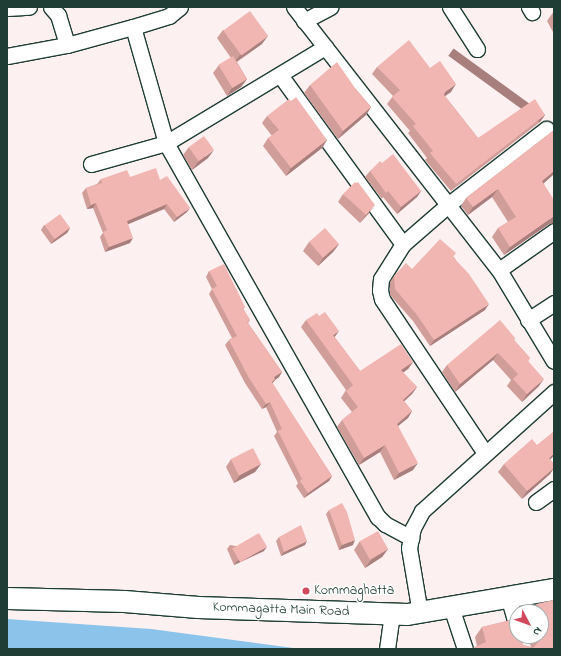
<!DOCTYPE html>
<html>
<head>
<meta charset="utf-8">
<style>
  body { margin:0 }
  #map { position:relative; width:561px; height:656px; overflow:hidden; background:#fcf0f0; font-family:"Indie Flower",sans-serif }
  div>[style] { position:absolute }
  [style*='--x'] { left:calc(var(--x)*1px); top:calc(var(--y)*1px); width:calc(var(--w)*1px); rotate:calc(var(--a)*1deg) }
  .water>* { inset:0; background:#8cc3ea }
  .roads { filter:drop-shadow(1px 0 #1f3d34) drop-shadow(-1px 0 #1f3d34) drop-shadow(0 1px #1f3d34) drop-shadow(0 -1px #1f3d34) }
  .street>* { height:15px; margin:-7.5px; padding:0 7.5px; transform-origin:7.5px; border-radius:7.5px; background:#fff }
  .secondary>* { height:21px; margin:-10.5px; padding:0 10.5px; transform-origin:10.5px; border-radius:10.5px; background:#fff }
  .wall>* { inset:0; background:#d09d99 }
  .shaded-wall>* { inset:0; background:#a97f7d; transform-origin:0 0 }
  .building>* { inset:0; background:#f2b6b2; transform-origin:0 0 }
  .dots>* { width:11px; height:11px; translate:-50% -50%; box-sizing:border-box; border:2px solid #fff; border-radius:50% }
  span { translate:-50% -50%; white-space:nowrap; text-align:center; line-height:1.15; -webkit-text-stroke:3px #fff; paint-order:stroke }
  .poi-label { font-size:14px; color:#1f3d34 }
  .left { translate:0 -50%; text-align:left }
  .street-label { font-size:14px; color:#1f3d34 }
  .frame { position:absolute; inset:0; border:8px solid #1f3d34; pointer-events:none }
  .north { position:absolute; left:509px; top:604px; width:40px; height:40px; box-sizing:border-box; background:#fff; border:1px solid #a5b1ae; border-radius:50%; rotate:131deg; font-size:11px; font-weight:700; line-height:16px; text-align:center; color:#1f3d34 }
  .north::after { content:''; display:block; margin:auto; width:14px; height:18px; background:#d1495b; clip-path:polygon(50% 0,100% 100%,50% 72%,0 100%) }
</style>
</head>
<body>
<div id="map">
  <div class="water">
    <i style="clip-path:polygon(7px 619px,151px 629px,301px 649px,7px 649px)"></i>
  </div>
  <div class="roads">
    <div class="street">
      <i style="--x:51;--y:7;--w:11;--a:49"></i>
      <i style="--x:58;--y:15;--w:31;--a:73"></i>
      <i style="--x:294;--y:7;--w:333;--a:52.1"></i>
      <i style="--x:499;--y:270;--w:106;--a:58.9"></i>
      <i style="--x:450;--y:7;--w:50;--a:57.3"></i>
      <i style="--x:529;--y:7;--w:6;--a:59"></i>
      <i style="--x:7;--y:8;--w:22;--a:-3"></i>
      <i style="--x:304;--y:21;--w:30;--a:-28"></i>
      <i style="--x:133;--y:27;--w:121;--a:74.1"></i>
      <i style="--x:166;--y:143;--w:430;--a:60.5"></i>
      <i style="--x:378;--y:517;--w:10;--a:45"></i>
      <i style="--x:385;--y:524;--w:30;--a:28"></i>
      <i style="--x:7;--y:56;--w:61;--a:-10.4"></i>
      <i style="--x:67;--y:45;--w:68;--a:-15.3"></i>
      <i style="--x:133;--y:27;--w:38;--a:-17"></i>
      <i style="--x:169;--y:16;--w:14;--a:-39"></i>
      <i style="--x:280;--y:75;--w:209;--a:54"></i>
      <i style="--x:91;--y:164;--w:78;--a:-15.6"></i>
      <i style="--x:166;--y:143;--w:186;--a:-31.1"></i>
      <i style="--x:499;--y:270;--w:67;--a:-35.3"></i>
      <i style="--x:528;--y:320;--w:31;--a:-33"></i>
      <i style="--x:485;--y:453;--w:185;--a:-123.8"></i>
      <i style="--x:382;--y:299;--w:9;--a:-103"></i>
      <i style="--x:380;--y:290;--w:11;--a:-85"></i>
      <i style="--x:381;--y:279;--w:41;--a:-57.8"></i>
      <i style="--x:403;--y:244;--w:61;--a:-41"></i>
      <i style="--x:449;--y:204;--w:123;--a:-37.7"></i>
      <i style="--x:536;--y:502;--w:22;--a:-36"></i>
      <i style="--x:508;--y:596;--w:33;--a:74"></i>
      <i style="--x:451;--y:607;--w:44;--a:71.6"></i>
      <i style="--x:420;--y:613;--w:66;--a:-99.6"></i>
      <i style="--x:409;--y:548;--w:20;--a:-79"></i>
      <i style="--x:413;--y:528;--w:19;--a:-62"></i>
      <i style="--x:422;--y:511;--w:178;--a:-42"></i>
      <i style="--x:387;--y:649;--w:35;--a:-82"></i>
    </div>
    <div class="secondary">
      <i style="--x:7;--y:598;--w:117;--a:1.5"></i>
      <i style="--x:124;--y:601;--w:74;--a:4.6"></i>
      <i style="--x:198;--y:607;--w:209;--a:1.9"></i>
      <i style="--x:407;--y:614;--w:149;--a:-9.7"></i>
    </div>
  </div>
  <div class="wall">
    <i style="clip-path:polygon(554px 11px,554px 34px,547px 21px)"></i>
    <i style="clip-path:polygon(223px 30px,262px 44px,237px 62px,247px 79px,241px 87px,227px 96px,213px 73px,219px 65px,231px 58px,217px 38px)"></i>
    <i style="clip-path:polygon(377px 67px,430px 68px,451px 92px,445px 96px,478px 138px,545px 115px,540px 122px,451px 191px,425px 160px,427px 158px,408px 133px,410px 131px,387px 104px,393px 96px,372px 74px)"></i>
    <i style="clip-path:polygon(310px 85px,355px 88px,371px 107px,366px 115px,338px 139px,304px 93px)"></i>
    <i style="clip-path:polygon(267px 116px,327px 140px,322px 148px,286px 176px,263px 146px,268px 138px,272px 136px,262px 123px)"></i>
    <i style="clip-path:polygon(554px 130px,554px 174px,544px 183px,549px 224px,504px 255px,492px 237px,498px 228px,508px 222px,492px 197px,468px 215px,461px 206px,466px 198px)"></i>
    <i style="clip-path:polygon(189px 147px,208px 158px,192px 170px,183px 155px)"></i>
    <i style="clip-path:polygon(382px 163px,421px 191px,417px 197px,397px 214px,383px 197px,382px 199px,365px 177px,370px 171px)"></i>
    <i style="clip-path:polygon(130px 177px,160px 180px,187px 212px,174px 222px,164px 209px,128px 224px,130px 243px,105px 252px,100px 237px,103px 233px,93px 208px,87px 209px,82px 193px,86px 188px,97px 184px,101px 179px)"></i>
    <i style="clip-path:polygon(343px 194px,369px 213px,360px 223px,338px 202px)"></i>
    <i style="clip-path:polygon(44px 225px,70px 228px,67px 233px,51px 244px,41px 230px)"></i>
    <i style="clip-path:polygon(309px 242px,339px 244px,333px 252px,318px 266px,303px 251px)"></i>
    <i style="clip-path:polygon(454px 257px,485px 310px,430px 346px,413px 321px,390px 295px,390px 282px,394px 276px,412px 269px)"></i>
    <i style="clip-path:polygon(209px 271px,245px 307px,243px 309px,250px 320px,248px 323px,282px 372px,279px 377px,275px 380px,272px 383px,332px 476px,329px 481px,304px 498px,296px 486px,298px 483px,274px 436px,277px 432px,266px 407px,262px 409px,245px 383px,225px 345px,229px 340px,232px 338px,209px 294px,212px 289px,206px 277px)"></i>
    <i style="clip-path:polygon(319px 316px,360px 371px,413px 362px,408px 369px,403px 373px,417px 387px,412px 394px,404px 401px,412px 411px,408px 418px,398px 426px,413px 470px,394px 480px,380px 452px,359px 465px,337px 427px,342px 420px,352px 412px,341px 398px,346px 390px,301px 327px,306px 320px)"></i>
    <i style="clip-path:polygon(515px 338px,514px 340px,530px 358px,528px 361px,539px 386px,522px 402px,507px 386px,511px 380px,493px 360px,455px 392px,442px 372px,447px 365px)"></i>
    <i style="clip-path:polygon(231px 459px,261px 464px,255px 472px,234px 483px,226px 467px)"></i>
    <i style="clip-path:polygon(550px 460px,554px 464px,554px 468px,550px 474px,522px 499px,498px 472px,504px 464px)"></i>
    <i style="clip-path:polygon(329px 510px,353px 545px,339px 550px,326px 514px)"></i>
    <i style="clip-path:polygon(279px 537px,305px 545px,281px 556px,276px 541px)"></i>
    <i style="clip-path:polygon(360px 541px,388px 549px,382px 557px,365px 568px,354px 550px)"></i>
    <i style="clip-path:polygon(230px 545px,264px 551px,234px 565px,227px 549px)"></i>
    <i style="clip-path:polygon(554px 600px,554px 649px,471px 649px,477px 646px,475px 637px,482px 627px,515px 619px,517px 626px,517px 636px,520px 636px,523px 645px,531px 647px,527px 636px,541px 636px,541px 612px,532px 612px,537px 604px)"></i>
  </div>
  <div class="shaded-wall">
    <i style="clip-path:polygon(268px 36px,262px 44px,234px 63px,240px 55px)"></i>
    <i style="clip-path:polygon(247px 79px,241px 87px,227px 96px,232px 88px)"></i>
    <i style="clip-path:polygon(456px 84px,451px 92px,439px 100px,445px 92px)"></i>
    <i style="clip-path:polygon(371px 107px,366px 115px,338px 139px,343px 131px)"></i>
    <i style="left:545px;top:115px;width:9px;height:113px;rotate:126deg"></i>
    <i style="clip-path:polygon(327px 140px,322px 148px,286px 176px,291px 168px)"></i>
    <i style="clip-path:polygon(214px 150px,208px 158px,192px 170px,198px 162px)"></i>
    <i style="clip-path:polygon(554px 171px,554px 174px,537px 189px,542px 181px)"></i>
    <i style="clip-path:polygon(498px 189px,492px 197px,468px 215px,473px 207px)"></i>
    <i style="clip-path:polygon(421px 191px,417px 197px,397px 214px,401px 207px)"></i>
    <i style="clip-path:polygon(96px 203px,93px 208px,87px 209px,91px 205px)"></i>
    <i style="clip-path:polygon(167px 204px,164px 209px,124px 226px,127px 221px)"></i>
    <i style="clip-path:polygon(375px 205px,369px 213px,360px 223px,366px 215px)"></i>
    <i style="clip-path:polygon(190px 208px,187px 212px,174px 222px,177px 217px)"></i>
    <i style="clip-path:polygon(554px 216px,554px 223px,549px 224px,504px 255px,510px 247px)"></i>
    <i style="clip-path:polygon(70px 228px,67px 233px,51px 244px,54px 240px)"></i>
    <i style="clip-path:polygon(133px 238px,130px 243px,105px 252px,109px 247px)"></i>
    <i style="clip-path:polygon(339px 244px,333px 252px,318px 266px,323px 258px)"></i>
    <i style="clip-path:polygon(489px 304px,485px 310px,430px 346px,434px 340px)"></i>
    <i style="clip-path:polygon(339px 331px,334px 338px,333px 335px)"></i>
    <i style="clip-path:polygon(498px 353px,493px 360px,455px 392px,460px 384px)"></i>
    <i style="clip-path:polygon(413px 362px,408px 369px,396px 377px,401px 370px)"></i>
    <i style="clip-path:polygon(282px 372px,279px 377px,275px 380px,272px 384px,268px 387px,274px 377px)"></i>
    <i style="clip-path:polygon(544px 379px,539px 386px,522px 402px,527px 394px)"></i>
    <i style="clip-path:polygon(417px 387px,412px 394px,398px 407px,403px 400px)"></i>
    <i style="clip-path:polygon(270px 402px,266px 407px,262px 409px,266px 404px)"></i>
    <i style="clip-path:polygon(412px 411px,408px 418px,392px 431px,397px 424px)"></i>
    <i style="clip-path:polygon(385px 445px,380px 452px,359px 465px,364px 458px)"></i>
    <i style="clip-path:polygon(554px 453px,554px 456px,543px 466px,549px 458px)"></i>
    <i style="clip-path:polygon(418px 463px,413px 470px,394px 480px,399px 473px)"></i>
    <i style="clip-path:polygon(261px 464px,255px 472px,234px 483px,240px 475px)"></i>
    <i style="clip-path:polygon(554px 468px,550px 474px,522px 499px,527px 491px)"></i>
    <i style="clip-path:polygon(332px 476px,329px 481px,304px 498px,308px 493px)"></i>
    <i style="clip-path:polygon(355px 540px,353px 545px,339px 550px,342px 545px)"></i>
    <i style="clip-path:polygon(307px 541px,305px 545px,281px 556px,284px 552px)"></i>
    <i style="clip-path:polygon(267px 547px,264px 551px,234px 565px,237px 561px)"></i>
    <i style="clip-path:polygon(388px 549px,382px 557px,365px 568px,371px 560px)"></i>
  </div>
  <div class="building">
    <i style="left:250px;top:11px;width:31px;height:33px;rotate:54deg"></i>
    <i style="clip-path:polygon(409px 40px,430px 68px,440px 61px,456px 84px,445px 92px,444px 95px,478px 138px,535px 99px,545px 115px,456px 184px,430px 153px,433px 151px,413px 126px,416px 124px,392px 97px,400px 90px,377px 67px)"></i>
    <i style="left:233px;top:56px;width:27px;height:17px;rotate:59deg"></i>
    <i style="clip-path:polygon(337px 62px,355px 88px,371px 107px,343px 131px,310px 85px)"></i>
    <i style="clip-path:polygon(296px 97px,327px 140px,291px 168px,268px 138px,279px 130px,267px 116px,289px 99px,291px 101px)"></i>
    <i style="clip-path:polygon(554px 130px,554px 171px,542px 181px,554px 200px,554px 216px,510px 247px,498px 228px,516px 217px,498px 189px,473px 207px,466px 198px)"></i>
    <i style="left:204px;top:136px;width:17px;height:19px;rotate:54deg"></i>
    <i style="clip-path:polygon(393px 154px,421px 191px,401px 207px,388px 191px,386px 193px,370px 171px,380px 161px,382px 163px)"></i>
    <i style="clip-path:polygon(156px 168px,160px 180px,167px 176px,190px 208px,177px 217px,167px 204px,127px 221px,133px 238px,109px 247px,103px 232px,107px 230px,96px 203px,91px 205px,86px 188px,102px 183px,101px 179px,127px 170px,130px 177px)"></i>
    <i style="clip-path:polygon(355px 182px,356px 183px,358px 182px,375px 205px,366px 215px,343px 194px)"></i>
    <i style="left:60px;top:214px;width:17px;height:19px;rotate:54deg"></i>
    <i style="left:325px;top:228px;width:21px;height:21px;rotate:49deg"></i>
    <i style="clip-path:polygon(440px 239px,456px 253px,453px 257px,469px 274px,489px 304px,434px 340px,417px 315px,395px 289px,394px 276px,406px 263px,412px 269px)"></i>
    <i style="clip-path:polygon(224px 264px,245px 307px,243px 308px,250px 320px,247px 322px,282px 372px,274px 377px,275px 379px,272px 382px,332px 476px,308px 493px,300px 481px,302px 479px,278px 431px,282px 429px,270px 402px,266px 404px,249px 378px,229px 340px,237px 336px,212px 289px,217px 286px,209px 271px)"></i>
    <i style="clip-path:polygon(325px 312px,339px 331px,333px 335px,360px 371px,401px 344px,413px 362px,401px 370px,417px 387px,403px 400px,412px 411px,397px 424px,418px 463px,399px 473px,385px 445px,364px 458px,342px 420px,358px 407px,346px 391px,353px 385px,306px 320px,317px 313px,319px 316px)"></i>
    <i style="clip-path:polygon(500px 320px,515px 338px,514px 340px,530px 358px,528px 361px,544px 379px,527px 394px,513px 379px,518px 374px,498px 353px,460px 384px,447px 365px)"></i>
    <i style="clip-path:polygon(554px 431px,554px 453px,549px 458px,554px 464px,554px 468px,527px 491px,504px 464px,532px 439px,537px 445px)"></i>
    <i style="left:253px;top:448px;width:18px;height:25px;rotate:63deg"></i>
    <i style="clip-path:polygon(342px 503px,347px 512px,355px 540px,342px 545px,329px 510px)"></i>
    <i style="clip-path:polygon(301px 525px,307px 541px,284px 552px,279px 537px)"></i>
    <i style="left:378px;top:531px;width:21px;height:21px;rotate:61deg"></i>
    <i style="left:259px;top:533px;width:16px;height:31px;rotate:60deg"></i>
    <i style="clip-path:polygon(554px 600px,554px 649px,471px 649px,486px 642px,482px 627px,515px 619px,517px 626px,517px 636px,520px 636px,523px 645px,533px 648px,539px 641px,537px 636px,541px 636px,541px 612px,539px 612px,537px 604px)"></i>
  </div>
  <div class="dots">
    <i style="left:306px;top:591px;background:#d1495b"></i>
  </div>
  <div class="poi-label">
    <span class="left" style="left:314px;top:591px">Kommaghatta</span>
  </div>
  <div class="street-label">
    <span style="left:281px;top:610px;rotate:2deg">Kommagatta Main Road</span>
  </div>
  <div class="frame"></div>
  <div class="north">N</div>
</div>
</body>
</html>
